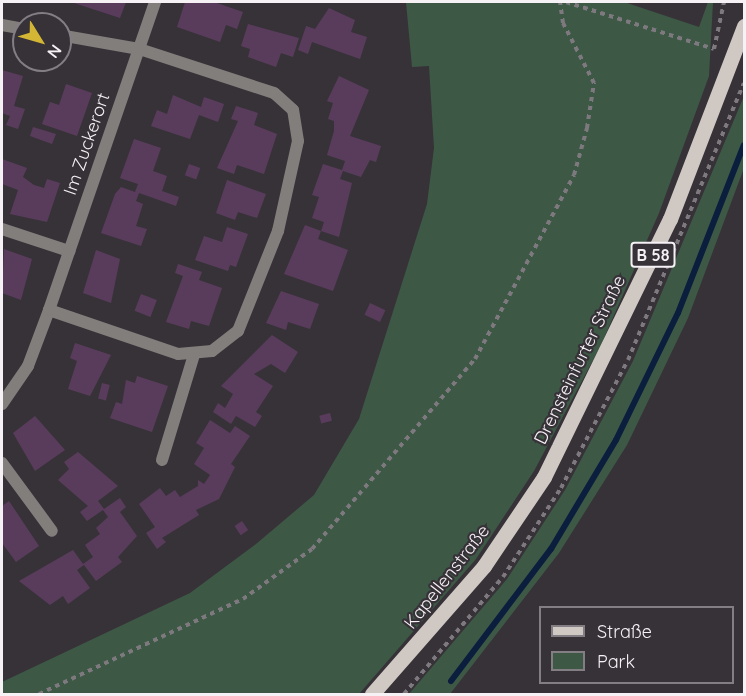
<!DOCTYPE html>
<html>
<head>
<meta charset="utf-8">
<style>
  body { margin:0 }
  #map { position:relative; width:746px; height:696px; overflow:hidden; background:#373238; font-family:Quicksand,sans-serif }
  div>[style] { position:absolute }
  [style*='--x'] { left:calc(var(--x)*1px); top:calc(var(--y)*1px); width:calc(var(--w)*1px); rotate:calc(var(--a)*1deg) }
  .green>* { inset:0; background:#3d5946 }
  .stream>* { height:6px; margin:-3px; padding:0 3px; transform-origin:3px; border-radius:3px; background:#0b1e3d }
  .building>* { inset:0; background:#593c5c; transform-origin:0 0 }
  .path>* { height:4px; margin-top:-2px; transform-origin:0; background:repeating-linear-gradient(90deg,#7e797f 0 4.5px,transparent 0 9px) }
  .service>* { height:12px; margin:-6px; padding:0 6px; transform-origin:6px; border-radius:6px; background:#827e7c }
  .minor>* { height:12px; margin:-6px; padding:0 6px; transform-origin:6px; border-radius:6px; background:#827e7c }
  .primary>* { height:15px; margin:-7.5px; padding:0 7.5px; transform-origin:7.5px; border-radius:7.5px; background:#d0c8c3 }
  span { translate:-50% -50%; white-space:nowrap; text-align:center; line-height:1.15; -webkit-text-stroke:4.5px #373238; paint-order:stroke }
  .shield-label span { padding:2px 4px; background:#373238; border:2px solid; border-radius:4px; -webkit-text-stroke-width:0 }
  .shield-label { font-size:16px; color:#f5f1f5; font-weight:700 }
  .street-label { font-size:18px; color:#f5f1f5 }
  .frame { position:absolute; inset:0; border:3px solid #f5f1f5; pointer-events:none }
  .legend { position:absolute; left:539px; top:606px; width:195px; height:78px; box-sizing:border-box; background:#373238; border:2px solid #837e84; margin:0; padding:8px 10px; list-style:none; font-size:18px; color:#f5f1f5 }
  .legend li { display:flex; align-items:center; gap:12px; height:30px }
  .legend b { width:30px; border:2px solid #837e84 }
  .north { position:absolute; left:12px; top:12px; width:60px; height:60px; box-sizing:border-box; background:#373238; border:2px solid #837e84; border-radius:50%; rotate:127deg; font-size:16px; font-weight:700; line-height:24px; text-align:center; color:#f5f1f5 }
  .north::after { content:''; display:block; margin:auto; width:21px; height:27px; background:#d4b635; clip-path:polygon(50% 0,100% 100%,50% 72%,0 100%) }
</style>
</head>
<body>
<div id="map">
  <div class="green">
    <i style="clip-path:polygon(406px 2px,624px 2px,699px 27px,708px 2px,713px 2px,709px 76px,659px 213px,600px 347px,534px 471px,476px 559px,359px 694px,2px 694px,2px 682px,190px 593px,256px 544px,314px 495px,359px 419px,427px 204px,434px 148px,429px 66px,412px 67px)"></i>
    <i style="clip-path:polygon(744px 96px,744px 168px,688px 318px,627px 445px,559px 553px,450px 694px,409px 694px,507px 579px,565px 490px,633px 361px)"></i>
  </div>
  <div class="stream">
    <i style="--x:451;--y:681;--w:166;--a:-52.9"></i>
    <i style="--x:551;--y:549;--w:127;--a:-59.2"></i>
    <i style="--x:616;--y:440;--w:141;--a:-64"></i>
    <i style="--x:678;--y:313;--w:180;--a:-68.6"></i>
  </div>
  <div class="building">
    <i style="clip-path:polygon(71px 2px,126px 2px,120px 18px)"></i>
    <i style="clip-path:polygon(185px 2px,214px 2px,243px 12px,237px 29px,226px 25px,220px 42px,177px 27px)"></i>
    <i style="clip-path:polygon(329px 8px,355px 20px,351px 32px,367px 37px,360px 59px,312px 42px,308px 54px,298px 50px,306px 26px,315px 29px)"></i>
    <i style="clip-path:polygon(248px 24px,299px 38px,293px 57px,281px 53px,276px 67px,248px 57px,250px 49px,241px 46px)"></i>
    <i style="clip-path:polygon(2px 70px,23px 76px,14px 106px,25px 109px,18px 129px,6px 125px,10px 116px,2px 113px)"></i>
    <i style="clip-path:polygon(339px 76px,369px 90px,350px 136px,381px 146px,376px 162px,370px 160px,361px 177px,343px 171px,340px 179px,352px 183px,339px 237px,321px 231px,324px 222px,312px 218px,319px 197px,312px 195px,323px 164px,342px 170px,345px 161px,327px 155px,334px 131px,334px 121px,328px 119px,333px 103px,327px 101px)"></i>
    <i style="clip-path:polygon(66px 84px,92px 93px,77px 136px,42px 124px,50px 102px,59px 105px)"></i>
    <i style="clip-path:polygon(173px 95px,201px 107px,204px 97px,224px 104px,218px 122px,199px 115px,190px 139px,151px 126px,157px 110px,167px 114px)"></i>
    <i style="clip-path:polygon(236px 106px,258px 113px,254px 125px,277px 134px,264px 174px,237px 165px,234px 174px,217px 168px,238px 121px,231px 119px)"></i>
    <i style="clip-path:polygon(33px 127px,56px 134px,52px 144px,30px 136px)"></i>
    <i style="clip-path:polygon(134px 139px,161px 148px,153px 171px,167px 176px,162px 191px,179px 197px,176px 206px,139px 193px,136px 201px,143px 204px,136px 226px,147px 229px,141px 246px,101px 233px,115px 194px,121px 187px,135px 192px,138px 184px,120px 178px)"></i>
    <i style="clip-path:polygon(2px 159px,27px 168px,23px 177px,34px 185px,44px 188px,47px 179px,60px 183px,47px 222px,10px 214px,18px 190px,2px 184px)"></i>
    <i style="left:189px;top:164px;width:12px;height:12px;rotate:20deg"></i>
    <i style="clip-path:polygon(227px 180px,266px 194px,257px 218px,238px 212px,235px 220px,216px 213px)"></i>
    <i style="clip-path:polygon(305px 225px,321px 231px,318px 239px,348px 250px,333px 291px,284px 274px)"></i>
    <i style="clip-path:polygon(227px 227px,248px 234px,236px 267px,230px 265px,228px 271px,195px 260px,204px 236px,222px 242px)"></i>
    <i style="clip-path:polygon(4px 249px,32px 259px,21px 300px,2px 293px)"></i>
    <i style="clip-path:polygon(96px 250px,120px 259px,111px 303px,83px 293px)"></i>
    <i style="clip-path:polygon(178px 264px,202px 272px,199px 280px,222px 288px,209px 326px,191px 321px,189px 329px,166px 322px,183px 276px,175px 273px)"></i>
    <i style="clip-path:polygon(281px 291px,319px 304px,310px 329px,288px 322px,286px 330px,266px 323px)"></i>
    <i style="left:141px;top:294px;width:17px;height:18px;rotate:21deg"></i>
    <i style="left:370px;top:303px;width:17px;height:13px;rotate:25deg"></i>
    <i style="clip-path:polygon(272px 335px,298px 352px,285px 373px,271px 364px,254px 374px,273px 386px,256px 412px,262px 416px,255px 427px,236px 416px,231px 424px,213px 412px,218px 403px,225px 408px,233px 394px,221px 386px)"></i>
    <i style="clip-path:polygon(75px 343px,111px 355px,90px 396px,68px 389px,77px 361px,70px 358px)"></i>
    <i style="clip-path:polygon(137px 376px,168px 386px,152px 432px,110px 418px,116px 402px,122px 404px,126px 380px,135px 383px)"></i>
    <i style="left:102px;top:383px;width:8px;height:16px;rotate:14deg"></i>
    <i style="left:330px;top:413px;width:8px;height:11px;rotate:76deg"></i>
    <i style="clip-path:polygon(35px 416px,65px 450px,35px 471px,13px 433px)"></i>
    <i style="clip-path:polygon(210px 420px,230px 433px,235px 426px,250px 436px,231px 464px,235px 467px,219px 499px,196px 510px,199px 515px,162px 538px,166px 542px,157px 549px,146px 533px,155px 527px,139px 504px,160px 488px,166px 496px,175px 490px,180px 497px,198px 486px,198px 480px,204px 484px,210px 475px,194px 464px,204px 448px,196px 443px)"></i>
    <i style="clip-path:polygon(78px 452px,118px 486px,98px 501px,104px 509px,120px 498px,126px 507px,120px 512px,137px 536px,118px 557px,122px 562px,96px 581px,84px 565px,77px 570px,90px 588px,68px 604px,63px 596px,50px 605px,19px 581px,73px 550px,83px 564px,93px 557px,85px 545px,100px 534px,96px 528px,108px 517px,103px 510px,87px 521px,80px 512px,88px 506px,58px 480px,69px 469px,64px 462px)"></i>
    <i style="clip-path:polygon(9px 501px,39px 546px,16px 562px,2px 543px,2px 506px)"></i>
    <i style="left:242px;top:521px;width:11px;height:9px;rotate:56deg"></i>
  </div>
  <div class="path">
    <i style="--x:566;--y:2;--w:155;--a:17.6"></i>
    <i style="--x:714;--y:49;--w:48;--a:-78"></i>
    <i style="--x:39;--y:694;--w:225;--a:-25"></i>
    <i style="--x:243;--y:599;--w:85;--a:-35.9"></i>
    <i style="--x:312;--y:549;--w:250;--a:-49.4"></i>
    <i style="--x:475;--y:359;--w:209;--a:-61.7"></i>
    <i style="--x:574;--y:175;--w:49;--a:-74.5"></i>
    <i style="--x:587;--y:128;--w:46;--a:-81.2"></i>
    <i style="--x:594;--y:83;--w:68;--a:-117.3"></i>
    <i style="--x:563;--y:23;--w:21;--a:-98"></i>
    <i style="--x:404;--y:694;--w:153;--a:-49.8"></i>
    <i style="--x:503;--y:577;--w:106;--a:-56.9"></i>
    <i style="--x:561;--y:488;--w:144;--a:-62.4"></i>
    <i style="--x:628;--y:360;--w:300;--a:-67.3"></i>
  </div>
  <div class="service">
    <i style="--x:2;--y:229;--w:71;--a:18.2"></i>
    <i style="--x:2;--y:463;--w:84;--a:53.7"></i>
  </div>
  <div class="minor">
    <i style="--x:2;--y:25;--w:22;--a:10"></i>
    <i style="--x:49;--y:310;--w:136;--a:18.8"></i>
    <i style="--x:178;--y:354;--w:34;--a:-5"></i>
    <i style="--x:212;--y:351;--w:33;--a:-38"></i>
    <i style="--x:238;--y:331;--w:108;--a:-68.2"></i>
    <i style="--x:278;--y:231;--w:92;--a:-77.5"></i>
    <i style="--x:298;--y:141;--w:31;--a:-99"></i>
    <i style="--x:293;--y:110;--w:25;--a:-138"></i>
    <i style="--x:274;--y:93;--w:142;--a:-161.9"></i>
    <i style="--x:139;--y:49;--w:80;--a:-170"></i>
    <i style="--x:2;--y:404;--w:46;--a:-55.6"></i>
    <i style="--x:28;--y:366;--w:60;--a:-69.4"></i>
    <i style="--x:49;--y:310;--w:326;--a:-71"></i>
    <i style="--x:162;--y:460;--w:110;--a:-73.1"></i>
  </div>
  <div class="primary">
    <i style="--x:372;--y:694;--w:170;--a:-48.8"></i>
    <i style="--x:484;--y:566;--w:107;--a:-56"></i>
    <i style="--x:544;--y:477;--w:287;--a:-64"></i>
    <i style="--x:670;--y:219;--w:207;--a:-69"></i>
  </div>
  <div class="shield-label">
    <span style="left:653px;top:255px">B 58</span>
  </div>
  <div class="street-label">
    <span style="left:87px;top:144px;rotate:-71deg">Im Zuckerort</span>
    <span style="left:580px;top:360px;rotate:-64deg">Drensteinfurter Straße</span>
    <span style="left:447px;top:577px;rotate:-52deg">Kapellenstraße</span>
  </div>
  <div class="frame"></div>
  <ul class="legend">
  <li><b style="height:8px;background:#d0c8c3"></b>Straße</li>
  <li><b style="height:16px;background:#3d5946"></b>Park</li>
  </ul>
  <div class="north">N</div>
</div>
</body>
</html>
